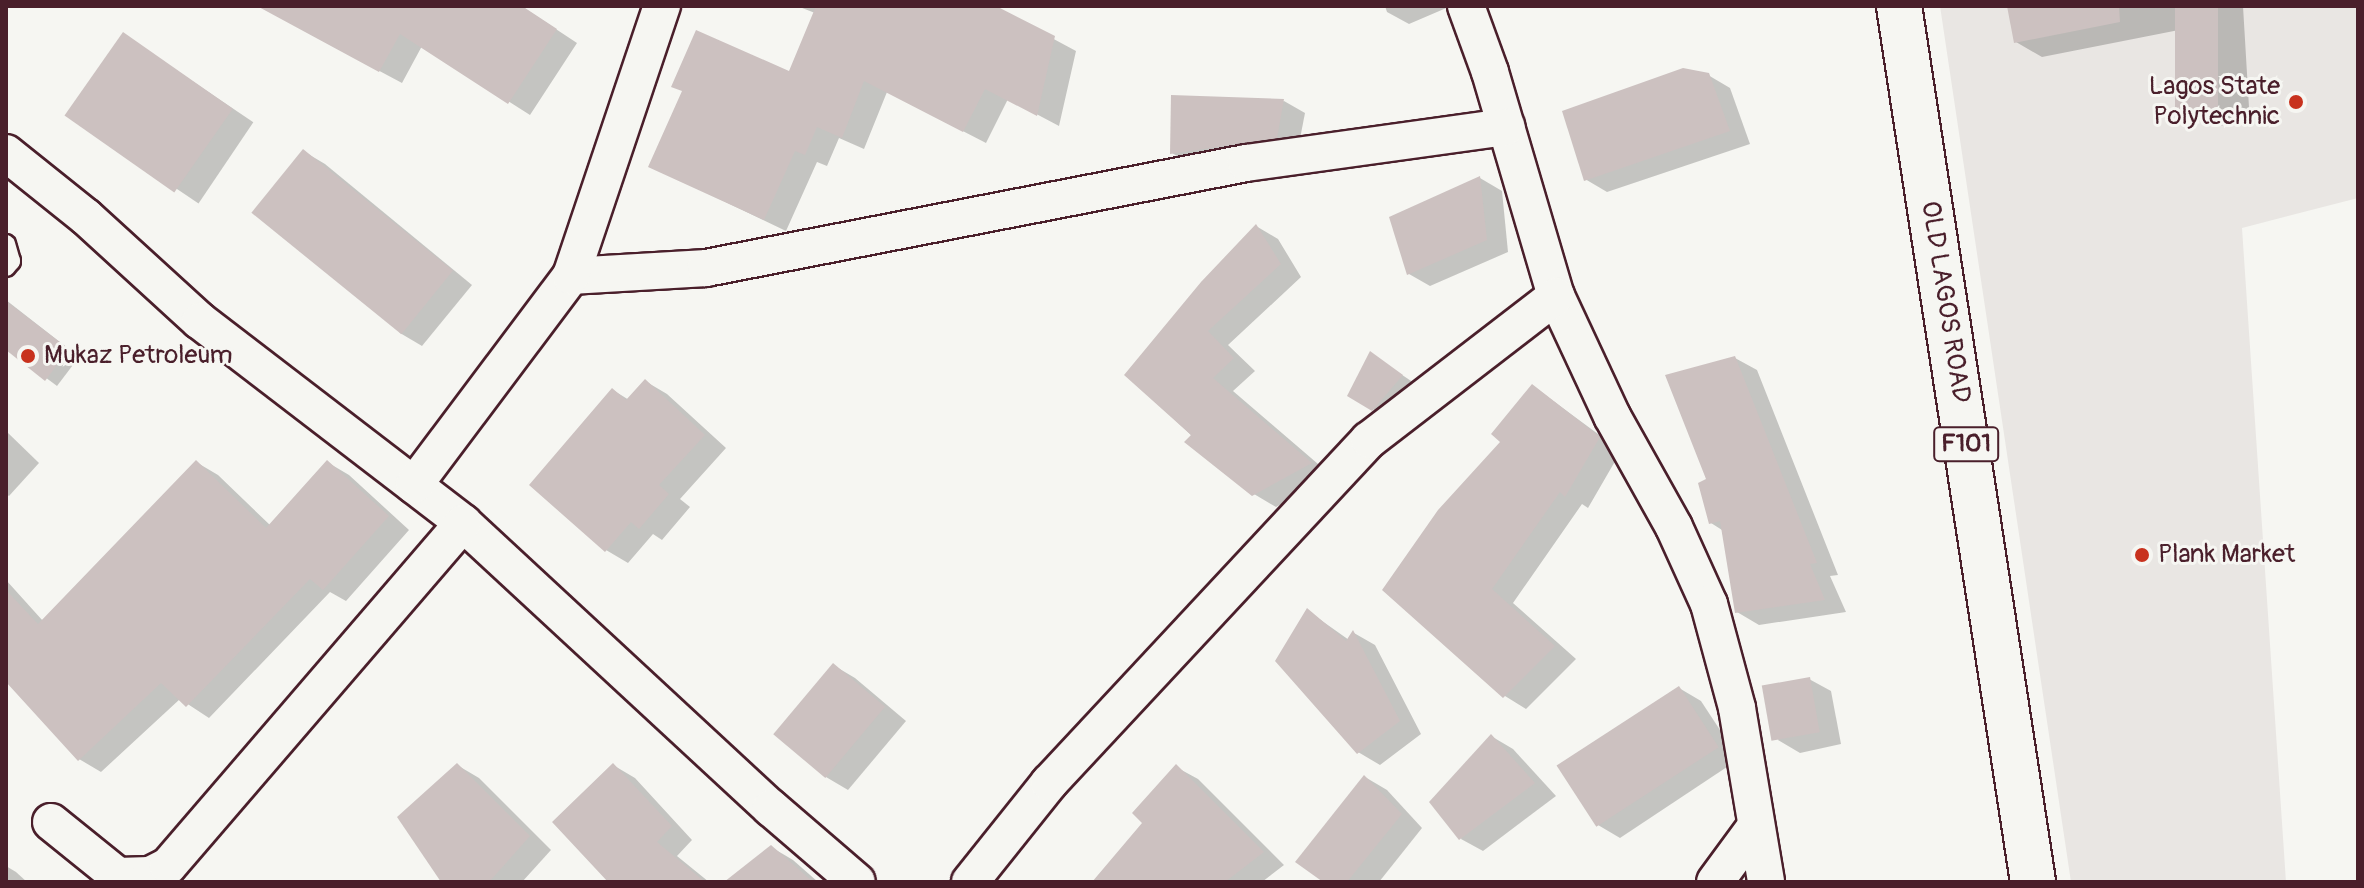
<!DOCTYPE html>
<html>
<head>
<meta charset="utf-8">
<style>
  body { margin:0 }
  #map { position:relative; width:2364px; height:888px; overflow:hidden; background:#f6f6f2; font-family:Pangolin,sans-serif }
  div>[style] { position:absolute }
  [style*='--x'] { left:calc(var(--x)*1px); top:calc(var(--y)*1px); width:calc(var(--w)*1px); rotate:calc(var(--a)*1deg) }
  .built>* { inset:0; background:#e9e6e3 }
  .shadow>* { inset:0; background:#0003; transform-origin:0 0 }
  .building>* { inset:0; background:#ccc1c0; transform-origin:0 0 }
  .roads { filter:drop-shadow(2px 0 #4a1f2b) drop-shadow(-2px 0 #4a1f2b) drop-shadow(0 2px #4a1f2b) drop-shadow(0 -2px #4a1f2b) }
  .service>* { height:18px; margin:-9px; padding:0 9px; transform-origin:9px; border-radius:9px; background:#f6f6f2 }
  .minor>* { height:36px; margin:-18px; padding:0 18px; transform-origin:18px; border-radius:18px; background:#f6f6f2 }
  .primary>* { height:44px; margin:-22px; padding:0 22px; transform-origin:22px; border-radius:22px; background:#f6f6f2 }
  .dots>* { width:22px; height:22px; translate:-50% -50%; box-sizing:border-box; border:4px solid #f6f6f2; border-radius:50% }
  span { translate:-50% -50%; white-space:nowrap; text-align:center; line-height:1.15; -webkit-text-stroke:6px #f6f6f2; paint-order:stroke }
  .shield-label span { padding:2px 6px; background:#f6f6f2; border:2px solid; border-radius:6px; -webkit-text-stroke-width:0 }
  .shield-label { font-size:24px; color:#4a1f2b; font-weight:700 }
  .poi-label { font-size:26px; color:#4a1f2b }
  .right { translate:-100% -50%; text-align:right }
  .left { translate:0 -50%; text-align:left }
  .street-label { font-size:26px; color:#4a1f2b }
  .frame { position:absolute; inset:0; border:8px solid #4a1f2b; pointer-events:none }
</style>
</head>
<body>
<div id="map">
  <div class="built">
    <i style="clip-path:polygon(1940px 6px,2358px 6px,2358px 198px,2242px 228px,2286px 882px,2071px 882px)"></i>
  </div>
  <div class="shadow">
    <i style="clip-path:polygon(297px 6px,521px 6px,577px 43px,530px 115px,422px 46px,402px 83px,310px 34px)"></i>
    <i style="clip-path:polygon(797px 6px,992px 6px,1076px 51px,1059px 126px,1008px 99px,986px 143px,887px 92px,864px 149px,839px 138px,827px 166px,817px 162px,786px 231px,651px 166px,790px 73px,815px 13px)"></i>
    <i style="clip-path:polygon(1385px 6px,1451px 6px,1409px 24px,1387px 12px)"></i>
    <i style="clip-path:polygon(2009px 6px,2243px 6px,2250px 124px,2210px 126px,2183px 111px,2179px 30px,2042px 57px,2016px 42px)"></i>
    <i style="left:124px;top:35px;width:156px;height:98px;rotate:34deg"></i>
    <i style="clip-path:polygon(1708px 75px,1730px 88px,1750px 144px,1607px 192px,1585px 179px)"></i>
    <i style="clip-path:polygon(1284px 101px,1305px 113px,1298px 149px,1194px 166px,1172px 153px)"></i>
    <i style="clip-path:polygon(303px 151px,325px 164px,472px 285px,422px 346px,400px 333px)"></i>
    <i style="clip-path:polygon(1480px 178px,1502px 191px,1508px 252px,1430px 286px,1409px 274px,1392px 218px)"></i>
    <i style="clip-path:polygon(1256px 226px,1278px 239px,1301px 277px,1228px 345px,1255px 371px,1233px 391px,1332px 476px,1276px 507px,1254px 494px,1127px 375px)"></i>
    <i style="clip-path:polygon(6px 300px,79px 357px,57px 386px,6px 348px)"></i>
    <i style="clip-path:polygon(1371px 354px,1423px 389px,1395px 422px,1350px 396px)"></i>
    <i style="clip-path:polygon(1735px 358px,1757px 370px,1838px 575px,1830px 576px,1846px 612px,1759px 625px,1737px 612px,1722px 530px,1711px 523px,1709px 481px)"></i>
    <i style="clip-path:polygon(645px 381px,667px 394px,726px 448px,680px 499px,690px 507px,662px 540px,653px 534px,628px 563px,606px 550px,613px 390px,629px 400px)"></i>
    <i style="clip-path:polygon(1533px 386px,1621px 451px,1588px 508px,1582px 504px,1513px 603px,1576px 659px,1526px 709px,1505px 696px,1384px 590px,1503px 442px)"></i>
    <i style="clip-path:polygon(6px 431px,39px 463px,9px 496px,6px 494px)"></i>
    <i style="clip-path:polygon(196px 462px,218px 475px,271px 526px,327px 462px,349px 475px,409px 530px,346px 601px,330px 592px,209px 718px,180px 699px,101px 772px,79px 759px,6px 679px,6px 580px,43px 621px)"></i>
    <i style="clip-path:polygon(1308px 611px,1349px 640px,1354px 633px,1375px 645px,1421px 734px,1380px 765px,1358px 752px)"></i>
    <i style="clip-path:polygon(833px 665px,855px 678px,906px 721px,848px 790px,826px 777px)"></i>
    <i style="clip-path:polygon(1809px 679px,1831px 691px,1841px 744px,1800px 753px,1778px 740px)"></i>
    <i style="clip-path:polygon(1679px 688px,1701px 701px,1739px 759px,1620px 838px,1598px 825px)"></i>
    <i style="clip-path:polygon(1491px 736px,1513px 749px,1556px 796px,1483px 851px,1461px 839px)"></i>
    <i style="clip-path:polygon(457px 765px,479px 778px,551px 850px,522px 882px,444px 882px)"></i>
    <i style="clip-path:polygon(613px 765px,635px 778px,692px 840px,677px 856px,709px 882px,611px 882px)"></i>
    <i style="clip-path:polygon(1176px 767px,1198px 779px,1284px 865px,1262px 882px,1094px 882px,1144px 823px)"></i>
    <i style="clip-path:polygon(1365px 777px,1387px 790px,1422px 828px,1379px 882px,1327px 882px)"></i>
    <i style="clip-path:polygon(771px 847px,793px 860px,818px 882px,727px 882px)"></i>
    <i style="clip-path:polygon(6px 866px,16px 872px,27px 882px,6px 882px)"></i>
  </div>
  <div class="building">
    <i style="clip-path:polygon(257px 6px,522px 6px,557px 29px,508px 104px,400px 34px,379px 72px)"></i>
    <i style="clip-path:polygon(816px 6px,996px 6px,1055px 36px,1037px 116px,985px 89px,963px 132px,864px 81px,842px 138px,817px 127px,805px 155px,795px 151px,764px 220px,648px 167px,682px 91px,671px 87px,696px 30px,789px 71px)"></i>
    <i style="clip-path:polygon(2007px 6px,2119px 6px,2120px 22px,2014px 43px)"></i>
    <i style="left:2175px;top:6px;width:43px;height:106px"></i>
    <i style="left:123px;top:32px;width:134px;height:102px;rotate:35deg"></i>
    <i style="clip-path:polygon(1683px 68px,1709px 73px,1730px 131px,1584px 181px,1562px 111px)"></i>
    <i style="clip-path:polygon(1171px 95px,1284px 99px,1277px 138px,1170px 154px)"></i>
    <i style="left:303px;top:149px;width:193px;height:82px;rotate:39deg"></i>
    <i style="clip-path:polygon(1480px 176px,1487px 240px,1407px 275px,1389px 217px)"></i>
    <i style="clip-path:polygon(1256px 224px,1281px 264px,1208px 331px,1234px 358px,1213px 378px,1312px 463px,1252px 496px,1184px 442px,1191px 435px,1124px 375px,1201px 282px)"></i>
    <i style="clip-path:polygon(6px 301px,69px 349px,45px 381px,6px 350px)"></i>
    <i style="clip-path:polygon(1370px 351px,1403px 375px,1372px 411px,1347px 396px)"></i>
    <i style="clip-path:polygon(1735px 356px,1817px 563px,1810px 564px,1825px 600px,1735px 613px,1720px 521px,1709px 524px,1698px 483px,1706px 479px,1665px 375px)"></i>
    <i style="clip-path:polygon(645px 379px,705px 435px,659px 485px,669px 494px,639px 529px,631px 522px,605px 552px,529px 485px,612px 388px,626px 400px)"></i>
    <i style="clip-path:polygon(1532px 384px,1600px 437px,1565px 497px,1560px 492px,1492px 589px,1555px 646px,1503px 698px,1382px 590px,1438px 510px,1500px 442px,1491px 434px)"></i>
    <i style="clip-path:polygon(196px 460px,266px 528px,327px 460px,389px 516px,323px 590px,310px 579px,186px 707px,161px 683px,78px 761px,6px 682px,6px 590px,38px 624px)"></i>
    <i style="clip-path:polygon(1307px 608px,1346px 641px,1353px 630px,1400px 721px,1357px 754px,1275px 661px)"></i>
    <i style="left:833px;top:663px;width:68px;height:93px;rotate:40deg"></i>
    <i style="left:1810px;top:677px;width:56px;height:49px;rotate:80deg"></i>
    <i style="left:1679px;top:686px;width:73px;height:146px;rotate:57deg"></i>
    <i style="clip-path:polygon(1491px 734px,1535px 783px,1459px 840px,1429px 802px)"></i>
    <i style="clip-path:polygon(457px 763px,530px 836px,489px 882px,441px 882px,397px 817px)"></i>
    <i style="clip-path:polygon(613px 763px,672px 826px,657px 842px,705px 882px,608px 882px,552px 822px)"></i>
    <i style="clip-path:polygon(1176px 764px,1264px 852px,1225px 882px,1092px 882px,1142px 823px,1132px 813px)"></i>
    <i style="clip-path:polygon(1364px 775px,1402px 814px,1347px 882px,1323px 882px,1295px 862px)"></i>
    <i style="clip-path:polygon(771px 845px,813px 882px,724px 882px)"></i>
  </div>
  <div class="roads">
    <div class="service">
      <i style="--x:6;--y:244;--w:18;--a:74"></i>
      <i style="--x:11;--y:261;--w:8;--a:130"></i>
    </div>
    <div class="minor">
      <i style="--x:1466;--y:6;--w:70;--a:70"></i>
      <i style="--x:1490;--y:72;--w:234;--a:73.6"></i>
      <i style="--x:1556;--y:296;--w:132;--a:65"></i>
      <i style="--x:1612;--y:416;--w:127;--a:60.8"></i>
      <i style="--x:1674;--y:527;--w:85;--a:65.6"></i>
      <i style="--x:1709;--y:604;--w:108;--a:74.9"></i>
      <i style="--x:1737;--y:708;--w:176;--a:80.5"></i>
      <i style="--x:6;--y:153;--w:102;--a:38.7"></i>
      <i style="--x:86;--y:217;--w:154;--a:42.4"></i>
      <i style="--x:200;--y:321;--w:332;--a:37.5"></i>
      <i style="--x:463;--y:523;--w:420;--a:42.8"></i>
      <i style="--x:771;--y:808;--w:113;--a:40.7"></i>
      <i style="--x:571;--y:276;--w:135;--a:-3.4"></i>
      <i style="--x:706;--y:268;--w:550;--a:-11"></i>
      <i style="--x:1246;--y:163;--w:263;--a:-7.9"></i>
      <i style="--x:414;--y:485;--w:261;--a:-53.1"></i>
      <i style="--x:571;--y:276;--w:285;--a:-71.4"></i>
      <i style="--x:51;--y:822;--w:86;--a:38.9"></i>
      <i style="--x:118;--y:876;--w:32;--a:-2"></i>
      <i style="--x:150;--y:875;--w:20;--a:-27"></i>
      <i style="--x:168;--y:866;--w:452;--a:-49.3"></i>
      <i style="--x:970;--y:882;--w:127;--a:-51.4"></i>
      <i style="--x:1049;--y:783;--w:469;--a:-47"></i>
      <i style="--x:1369;--y:440;--w:236;--a:-37.6"></i>
      <i style="--x:1715;--y:882;--w:69;--a:-53.8"></i>
    </div>
    <div class="primary">
      <i style="--x:1899;--y:6;--w:886;--a:81.3"></i>
    </div>
  </div>
  <div class="dots">
    <i style="left:2296px;top:102px;background:#c8321e"></i>
    <i style="left:28px;top:356px;background:#c8321e"></i>
    <i style="left:2142px;top:555px;background:#c8321e"></i>
  </div>
  <div class="shield-label">
    <span style="left:1966px;top:444px">F101</span>
  </div>
  <div class="poi-label">
    <span class="right" style="left:2280px;top:102px">Lagos State<br>Polytechnic</span>
    <span class="left" style="left:44px;top:356px">Mukaz Petroleum</span>
    <span class="left" style="left:2158px;top:555px">Plank Market</span>
  </div>
  <div class="street-label">
    <span style="left:1945px;top:302px;rotate:81deg">OLD LAGOS ROAD</span>
  </div>
  <div class="frame"></div>
</div>
</body>
</html>
